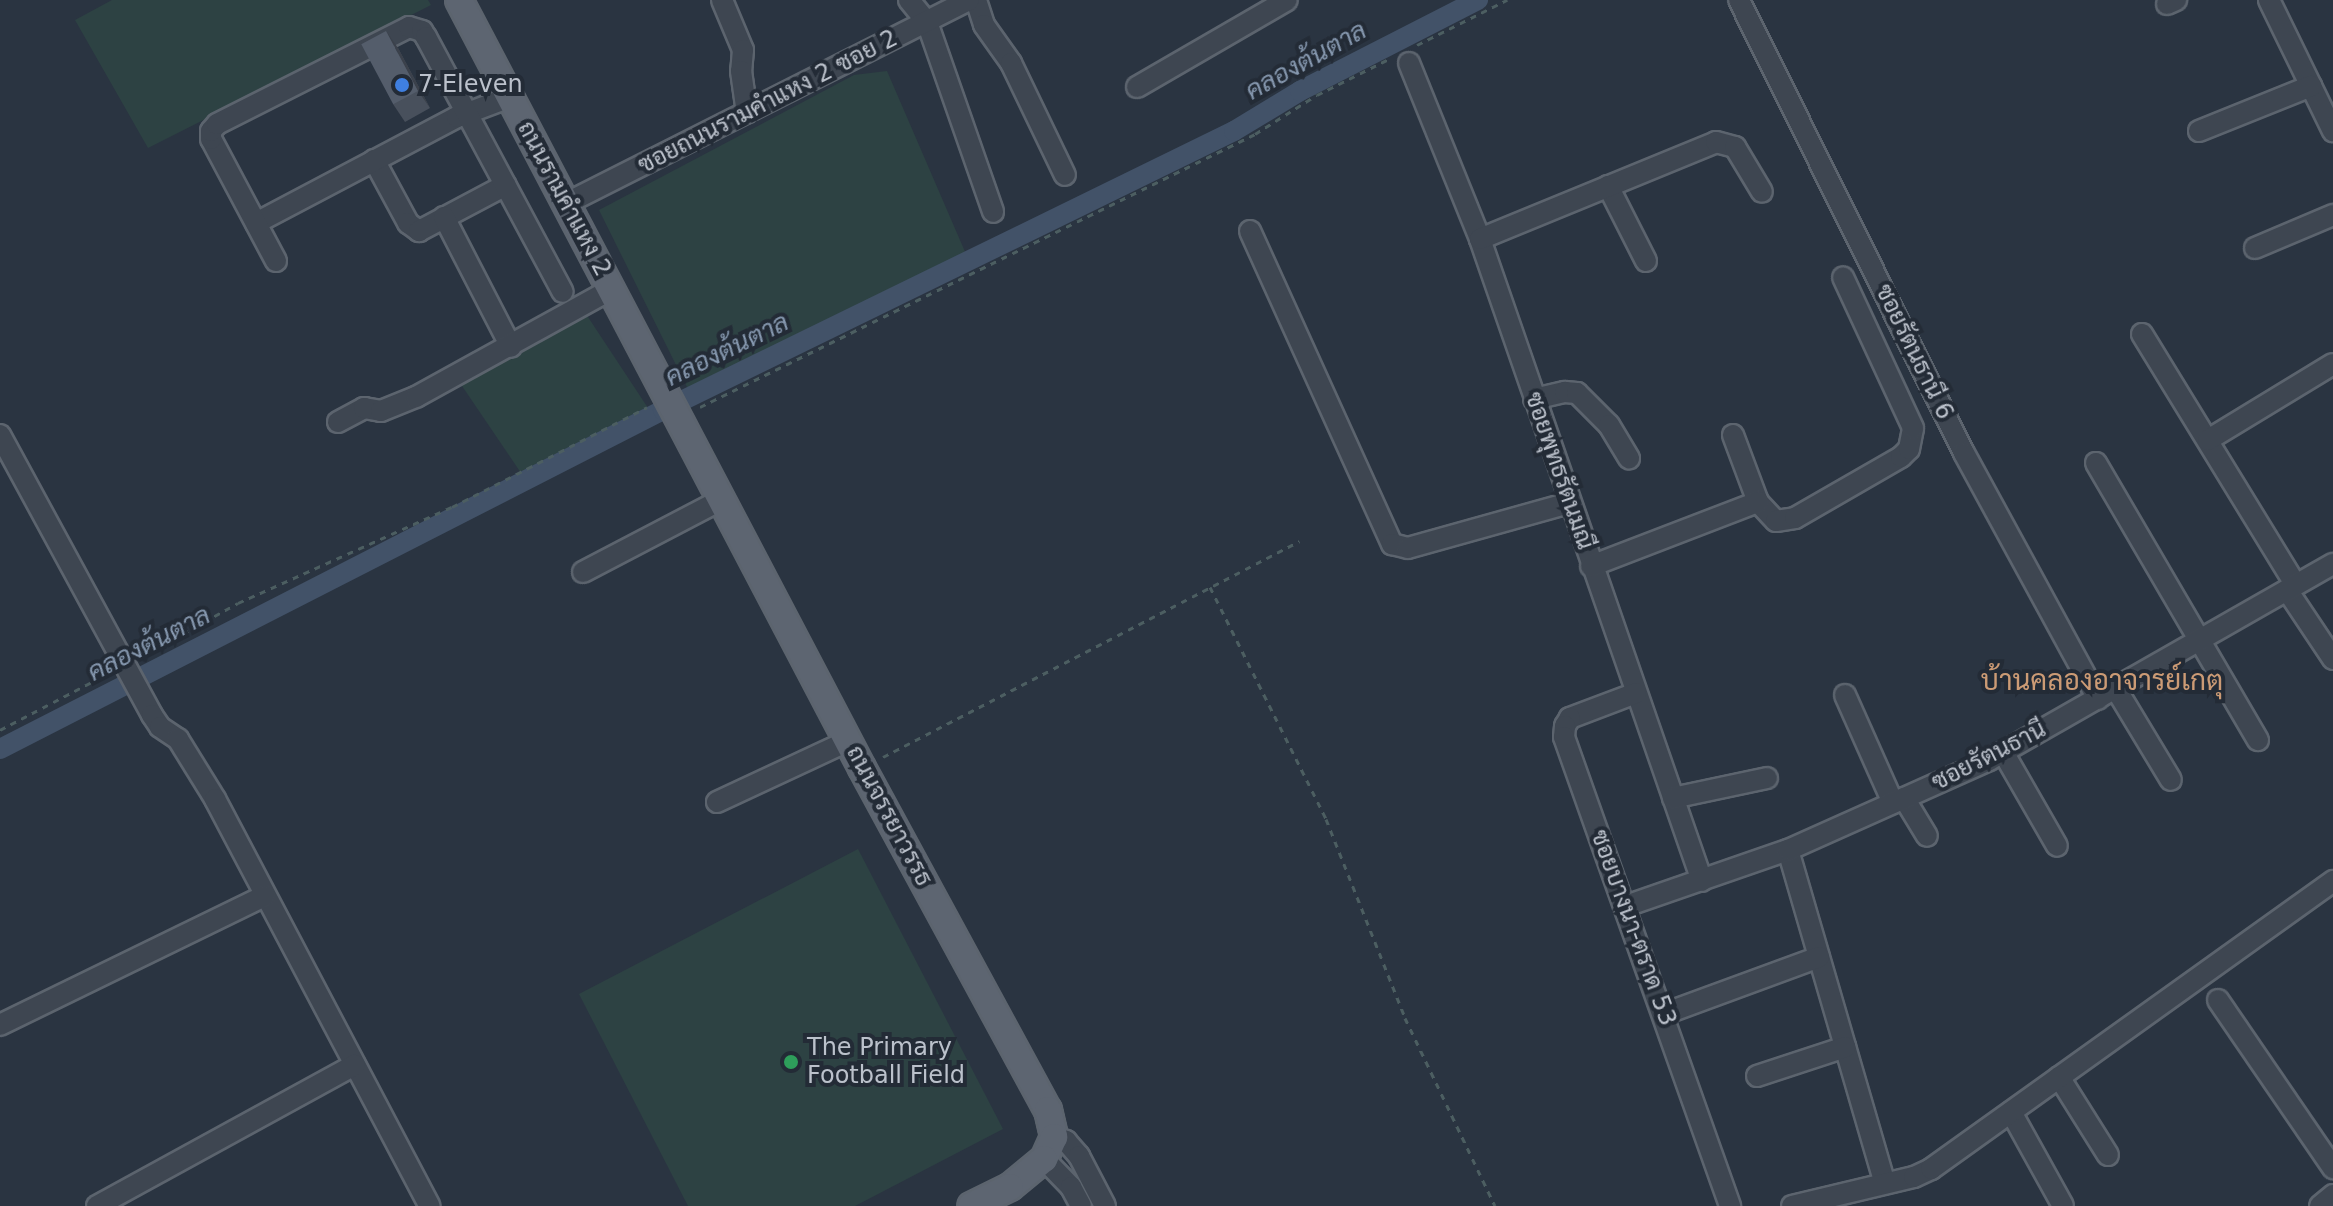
<!DOCTYPE html>
<html>
<head>
<meta charset="utf-8">
<style>
  body { margin:0 }
  #map { position:relative; width:2333px; height:1206px; overflow:hidden; background:#2a3441; font-family:"DejaVu Sans",Sarabun,sans-serif }
  div>[style] { position:absolute }
  [style*='--x'] { left:calc(var(--x)*1px); top:calc(var(--y)*1px); width:calc(var(--w)*1px); rotate:calc(var(--a)*1deg) }
  .green>* { inset:0; background:#2d4243 }
  .canal>* { height:20px; margin:-10px; padding:0 10px; transform-origin:10px; border-radius:10px; background:#425268 }
  .path>* { height:3px; margin-top:-1.5px; transform-origin:0; background:repeating-linear-gradient(90deg,#4c5e61 0 6px,transparent 0 12px) }
  .roads { filter:drop-shadow(2px 0 #5c646e) drop-shadow(-2px 0 #5c646e) drop-shadow(0 2px #5c646e) drop-shadow(0 -2px #5c646e) }
  .minor>* { height:20px; margin:-10px; padding:0 10px; transform-origin:10px; border-radius:10px; background:#3e4651 }
  .major>* { height:26px; margin:-13px; padding:0 13px; transform-origin:13px; border-radius:13px; background:#5d6571 }
  .wall>* { inset:0; background:#48505c }
  .shaded-wall>* { inset:0; background:#3b414b }
  .building>* { inset:0; background:#545d6b; transform-origin:0 0 }
  .dots>* { width:22px; height:22px; translate:-50% -50%; box-sizing:border-box; border:4px solid #232b36; border-radius:50% }
  span { translate:-50% -50%; white-space:nowrap; text-align:center; line-height:1.15; -webkit-text-stroke:8px #232b36; paint-order:stroke }
  .poi-label { font-size:24px; color:#bbc1cb }
  .left { translate:0 -50%; text-align:left }
  .street-label { font-size:24px; color:#bbc1cb }
  .water-label { font-size:26px; color:#8698af; font-style:italic }
  .quarter-label { font-size:28px; color:#cc9b75 }
</style>
</head>
<body>
<div id="map">
  <div class="green">
    <i style="clip-path:polygon(112px 0,428px 0,431px 5px,148px 148px,75px 20px)"></i>
    <i style="clip-path:polygon(887px 71px,966px 254px,688px 389px,599px 210px,854px 75px)"></i>
    <i style="clip-path:polygon(586px 314px,650px 411px,523px 476px,460px 383px)"></i>
    <i style="clip-path:polygon(858px 849px,1003px 1129px,855px 1206px,688px 1206px,579px 994px)"></i>
  </div>
  <div class="canal">
    <i style="--x:0;--y:749;--w:745;--a:-27.08"></i>
    <i style="--x:663;--y:410;--w:636;--a:-26.04"></i>
    <i style="--x:1234;--y:131;--w:77;--a:-31.2"></i>
    <i style="--x:1300;--y:91;--w:200;--a:-27.1"></i>
  </div>
  <div class="path">
    <i style="--x:1417;--y:45;--w:101;--a:-26.6"></i>
    <i style="--x:700;--y:407;--w:619;--a:-26.19"></i>
    <i style="--x:1255;--y:134;--w:73;--a:-32.2"></i>
    <i style="--x:1317;--y:95;--w:80;--a:-26.6"></i>
    <i style="--x:1210;--y:587;--w:259;--a:63.4"></i>
    <i style="--x:1326;--y:819;--w:214;--a:68.3"></i>
    <i style="--x:1405;--y:1018;--w:208;--a:64.4"></i>
    <i style="--x:141;--y:657;--w:111;--a:-29.1"></i>
    <i style="--x:238;--y:603;--w:235;--a:-24.2"></i>
    <i style="--x:452;--y:507;--w:219;--a:-27.1"></i>
    <i style="--x:0;--y:730;--w:123;--a:-27.6"></i>
    <i style="--x:883;--y:757;--w:469;--a:-27.4"></i>
  </div>
  <div class="roads">
    <div class="minor">
      <i style="--x:722;--y:0;--w:54;--a:67.2"></i>
      <i style="--x:743;--y:50;--w:21;--a:95"></i>
      <i style="--x:741;--y:71;--w:42;--a:81.9"></i>
      <i style="--x:909;--y:0;--w:28;--a:51"></i>
      <i style="--x:927;--y:22;--w:201;--a:70.8"></i>
      <i style="--x:976;--y:0;--w:26;--a:72"></i>
      <i style="--x:984;--y:25;--w:47;--a:54.6"></i>
      <i style="--x:1011;--y:63;--w:124;--a:64.3"></i>
      <i style="--x:1739;--y:0;--w:506;--a:63.59"></i>
      <i style="--x:1964;--y:453;--w:280;--a:61.4"></i>
      <i style="--x:2269;--y:0;--w:146;--a:64"></i>
      <i style="--x:2167;--y:4;--w:10;--a:-24"></i>
      <i style="--x:1409;--y:63;--w:190;--a:68"></i>
      <i style="--x:1480;--y:239;--w:679;--a:70.92"></i>
      <i style="--x:1137;--y:87;--w:173;--a:-30.1"></i>
      <i style="--x:2199;--y:131;--w:121;--a:-21.9"></i>
      <i style="--x:374;--y:160;--w:72;--a:61.6"></i>
      <i style="--x:408;--y:223;--w:14;--a:36"></i>
      <i style="--x:419;--y:231;--w:98;--a:-27.9"></i>
      <i style="--x:1608;--y:186;--w:84;--a:63.1"></i>
      <i style="--x:567;--y:203;--w:450;--a:-26.8"></i>
      <i style="--x:444;--y:217;--w:146;--a:62.7"></i>
      <i style="--x:256;--y:223;--w:227;--a:-27.8"></i>
      <i style="--x:457;--y:117;--w:57;--a:-20.7"></i>
      <i style="--x:1250;--y:231;--w:344;--a:65.6"></i>
      <i style="--x:1392;--y:544;--w:16;--a:14"></i>
      <i style="--x:1408;--y:548;--w:167;--a:-15.6"></i>
      <i style="--x:1480;--y:239;--w:255;--a:-22.3"></i>
      <i style="--x:1716;--y:142;--w:20;--a:15"></i>
      <i style="--x:1735;--y:147;--w:52;--a:59"></i>
      <i style="--x:2255;--y:248;--w:85;--a:-22.9"></i>
      <i style="--x:276;--y:261;--w:138;--a:-118"></i>
      <i style="--x:211;--y:139;--w:8;--a:-90"></i>
      <i style="--x:211;--y:131;--w:9;--a:-49"></i>
      <i style="--x:217;--y:124;--w:215;--a:-26.8"></i>
      <i style="--x:409;--y:27;--w:14;--a:17"></i>
      <i style="--x:422;--y:31;--w:7;--a:56"></i>
      <i style="--x:426;--y:37;--w:289;--a:61.8"></i>
      <i style="--x:2142;--y:334;--w:294;--a:58.5"></i>
      <i style="--x:1534;--y:399;--w:32;--a:-13"></i>
      <i style="--x:1565;--y:392;--w:12;--a:5"></i>
      <i style="--x:1577;--y:393;--w:45;--a:45"></i>
      <i style="--x:1609;--y:425;--w:39;--a:59"></i>
      <i style="--x:338;--y:422;--w:30;--a:-28"></i>
      <i style="--x:364;--y:408;--w:17;--a:10"></i>
      <i style="--x:381;--y:411;--w:38;--a:-22"></i>
      <i style="--x:416;--y:397;--w:224;--a:-28.9"></i>
      <i style="--x:0;--y:435;--w:319;--a:61.5"></i>
      <i style="--x:152;--y:715;--w:14;--a:56"></i>
      <i style="--x:160;--y:727;--w:22;--a:34"></i>
      <i style="--x:178;--y:739;--w:70;--a:58.3"></i>
      <i style="--x:215;--y:799;--w:460;--a:62.2"></i>
      <i style="--x:1733;--y:435;--w:72;--a:69.5"></i>
      <i style="--x:1758;--y:502;--w:26;--a:47"></i>
      <i style="--x:1776;--y:521;--w:19;--a:-9"></i>
      <i style="--x:1795;--y:518;--w:122;--a:-29.9"></i>
      <i style="--x:1901;--y:457;--w:11;--a:-45"></i>
      <i style="--x:1909;--y:449;--w:21;--a:-79"></i>
      <i style="--x:1913;--y:428;--w:166;--a:-114.9"></i>
      <i style="--x:2208;--y:440;--w:146;--a:-31.3"></i>
      <i style="--x:2096;--y:463;--w:321;--a:59.7"></i>
      <i style="--x:1591;--y:566;--w:179;--a:-21"></i>
      <i style="--x:583;--y:572;--w:156;--a:-27.6"></i>
      <i style="--x:2287;--y:590;--w:83;--a:56.3"></i>
      <i style="--x:2116;--y:689;--w:106;--a:58.9"></i>
      <i style="--x:1636;--y:693;--w:71;--a:159.3"></i>
      <i style="--x:1570;--y:718;--w:9;--a:122"></i>
      <i style="--x:1565;--y:726;--w:11;--a:95"></i>
      <i style="--x:1564;--y:737;--w:498;--a:70.5"></i>
      <i style="--x:1845;--y:695;--w:118;--a:66"></i>
      <i style="--x:2003;--y:752;--w:108;--a:60.1"></i>
      <i style="--x:1673;--y:798;--w:96;--a:-12"></i>
      <i style="--x:1904;--y:798;--w:44;--a:58.8"></i>
      <i style="--x:717;--y:802;--w:145;--a:-25"></i>
      <i style="--x:1788;--y:850;--w:347;--a:73.8"></i>
      <i style="--x:1626;--y:906;--w:171;--a:-19.1"></i>
      <i style="--x:1788;--y:850;--w:220;--a:-24.1"></i>
      <i style="--x:1989;--y:760;--w:396;--a:-29.7"></i>
      <i style="--x:2218;--y:1000;--w:204;--a:55.6"></i>
      <i style="--x:1664;--y:1014;--w:165;--a:-20.2"></i>
      <i style="--x:0;--y:1025;--w:295;--a:-26"></i>
      <i style="--x:1757;--y:1076;--w:93;--a:-18.2"></i>
      <i style="--x:2059;--y:1077;--w:92;--a:57.9"></i>
      <i style="--x:2011;--y:1112;--w:107;--a:61"></i>
      <i style="--x:1054;--y:1137;--w:13;--a:18"></i>
      <i style="--x:1066;--y:1141;--w:20;--a:49"></i>
      <i style="--x:1079;--y:1156;--w:56;--a:62.5"></i>
      <i style="--x:1044;--y:1159;--w:39;--a:46"></i>
      <i style="--x:1071;--y:1187;--w:21;--a:62"></i>
      <i style="--x:97;--y:1206;--w:294;--a:-28.7"></i>
      <i style="--x:1792;--y:1206;--w:125;--a:-13.4"></i>
      <i style="--x:1914;--y:1177;--w:19;--a:-25"></i>
      <i style="--x:1931;--y:1169;--w:495;--a:-35.6"></i>
      <i style="--x:2320;--y:1206;--w:17;--a:-40"></i>
    </div>
    <div class="major">
      <i style="--x:459;--y:0;--w:867;--a:62.31"></i>
      <i style="--x:862;--y:768;--w:389;--a:61.5"></i>
      <i style="--x:1048;--y:1110;--w:28;--a:77"></i>
      <i style="--x:1054;--y:1137;--w:24;--a:114"></i>
      <i style="--x:1044;--y:1159;--w:44;--a:140.5"></i>
      <i style="--x:1010;--y:1187;--w:43;--a:154"></i>
    </div>
  </div>
  <div class="wall">
    <i style="clip-path:polygon(398px 48px,430px 108px,405px 122px,393px 104px)"></i>
  </div>
  <div class="shaded-wall">
    <i style="clip-path:polygon(386px 31px,398px 48px,430px 108px,418px 91px)"></i>
  </div>
  <div class="building">
    <i style="left:386px;top:31px;width:68px;height:28px;rotate:62deg"></i>
  </div>
  <div class="dots">
    <i style="left:402px;top:85px;background:#3f7fe0"></i>
    <i style="left:791px;top:1062px;background:#2e9e5b"></i>
  </div>
  <div class="poi-label">
    <span class="left" style="left:418px;top:85px">7-Eleven</span>
    <span class="left" style="left:807px;top:1062px">The Primary<br>Football Field</span>
  </div>
  <div class="street-label">
    <span style="left:768px;top:102px;rotate:-27deg">ซอยถนนรามคำแหง 2 ซอย 2</span>
    <span style="left:564px;top:199px;rotate:62deg">ถนนรามคำแหง 2</span>
    <span style="left:1914px;top:352px;rotate:64deg">ซอยรัตนธานี 6</span>
    <span style="left:1559px;top:471px;rotate:71deg">ซอยพุทธรัตนมณี</span>
    <span style="left:1989px;top:756px;rotate:-27deg">ซอยรัตนธานี</span>
    <span style="left:889px;top:816px;rotate:62deg">ถนนจรรยาวรรธ</span>
    <span style="left:1633px;top:928px;rotate:70deg">ซอยบางนา-ตราด 53</span>
  </div>
  <div class="water-label">
    <span style="left:1306px;top:61px;rotate:-29deg">คลองต้นตาล</span>
    <span style="left:727px;top:350px;rotate:-26deg">คลองต้นตาล</span>
    <span style="left:149px;top:644px;rotate:-27deg">คลองต้นตาล</span>
  </div>
  <div class="quarter-label">
    <span style="left:2102px;top:681px">บ้านคลองอาจารย์เกตุ</span>
  </div>
</div>
</body>
</html>
